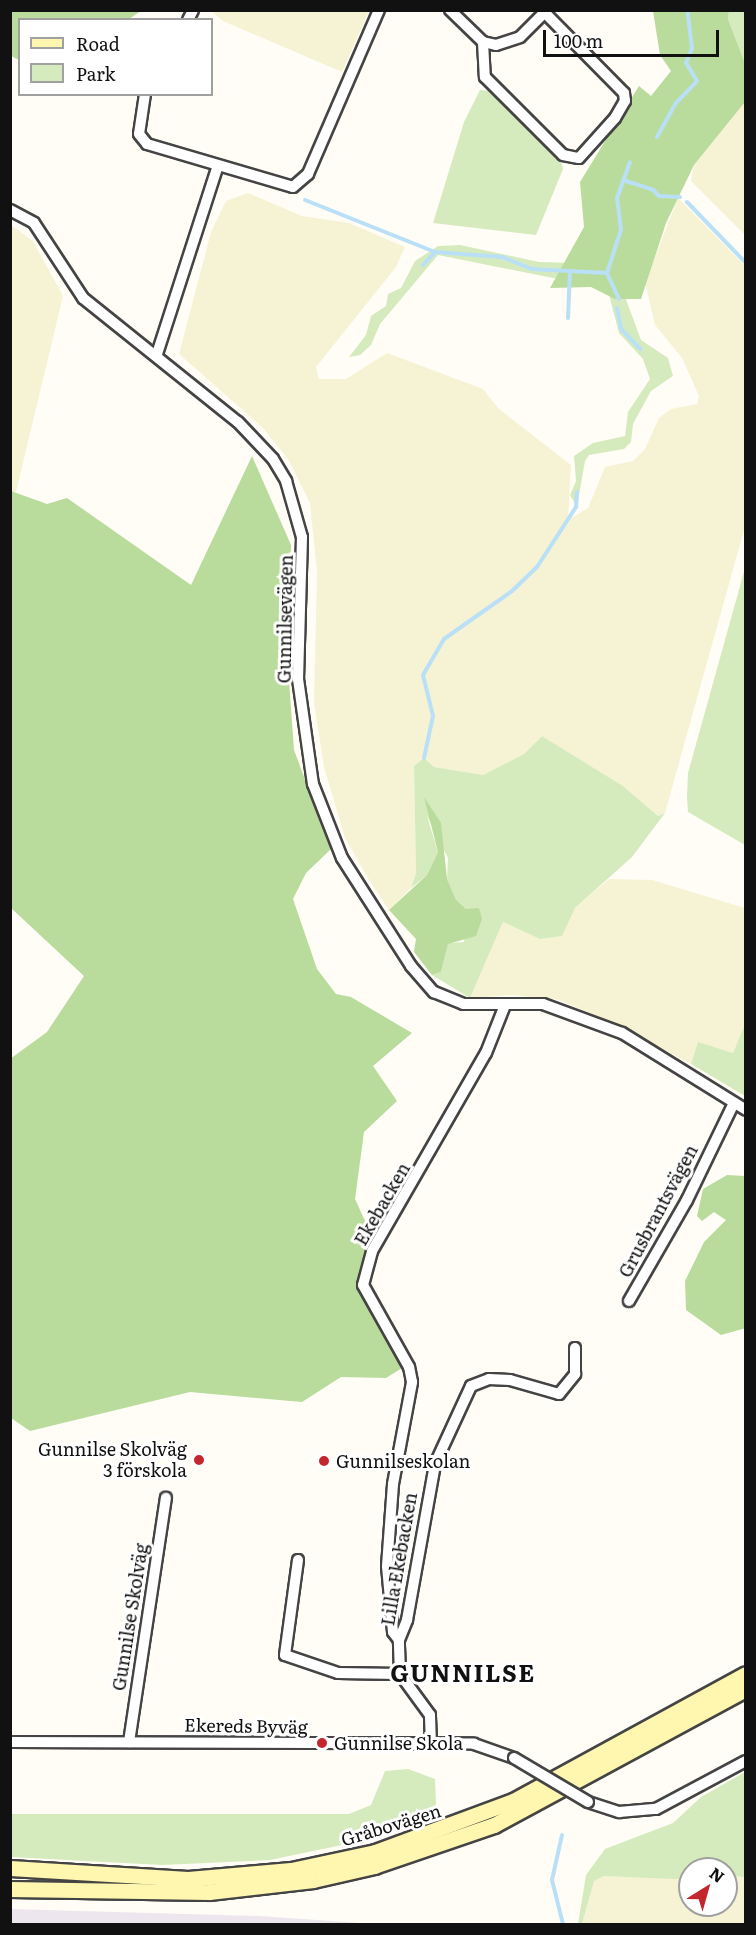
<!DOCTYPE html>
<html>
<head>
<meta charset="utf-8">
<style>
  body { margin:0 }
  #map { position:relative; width:756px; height:1935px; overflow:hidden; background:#fffdf5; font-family:Literata,serif }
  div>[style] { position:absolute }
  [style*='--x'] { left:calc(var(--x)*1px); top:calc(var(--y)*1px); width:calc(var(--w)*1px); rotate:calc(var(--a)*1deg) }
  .industrial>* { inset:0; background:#eee6ef }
  .farmland>* { inset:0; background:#f6f3d4 }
  .green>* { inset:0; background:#d5ebbd }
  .forest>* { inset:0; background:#b9dc9c }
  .stream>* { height:4px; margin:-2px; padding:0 2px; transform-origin:2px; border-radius:2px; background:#b9e0f7 }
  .roads { filter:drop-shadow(2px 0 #444) drop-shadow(-2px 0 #444) drop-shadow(0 2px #444) drop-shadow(0 -2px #444) }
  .street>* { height:10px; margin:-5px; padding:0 5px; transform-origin:5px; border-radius:5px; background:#fff }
  .secondary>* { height:15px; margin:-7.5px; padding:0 7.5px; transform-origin:7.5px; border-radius:7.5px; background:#fff6b0 }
  .bridges { filter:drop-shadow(2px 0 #444) drop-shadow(-2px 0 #444) drop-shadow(0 2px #444) drop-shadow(0 -2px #444) }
  .street-bridge>* { height:10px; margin:-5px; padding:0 5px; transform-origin:5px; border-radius:5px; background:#fff }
  .dots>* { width:16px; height:16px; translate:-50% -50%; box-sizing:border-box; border:3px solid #fff; border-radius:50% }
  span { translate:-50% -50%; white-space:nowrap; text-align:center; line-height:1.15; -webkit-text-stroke:6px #fff; paint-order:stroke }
  .street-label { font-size:18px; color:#111 }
  .poi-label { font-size:18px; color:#111 }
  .right { translate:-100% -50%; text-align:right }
  .left { translate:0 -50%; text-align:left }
  .district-label { font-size:24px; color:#111; font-weight:700; letter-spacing:1.5px }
  .frame { position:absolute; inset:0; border:12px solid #111; pointer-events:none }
  .legend { position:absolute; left:18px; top:18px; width:195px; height:78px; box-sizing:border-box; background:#fff; border:2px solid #a0a0a0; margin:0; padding:8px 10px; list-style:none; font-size:18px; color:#111 }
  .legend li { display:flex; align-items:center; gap:12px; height:30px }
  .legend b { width:30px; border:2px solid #a0a0a0 }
  .north { position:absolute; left:678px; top:1857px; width:60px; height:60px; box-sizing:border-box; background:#fff; border:2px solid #a0a0a0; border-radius:50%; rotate:37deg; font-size:16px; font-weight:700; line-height:24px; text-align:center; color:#111 }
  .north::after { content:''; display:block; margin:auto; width:21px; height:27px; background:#c4262e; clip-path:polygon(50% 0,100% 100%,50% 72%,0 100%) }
  .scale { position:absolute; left:543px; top:30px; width:176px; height:27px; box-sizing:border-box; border:3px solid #111; border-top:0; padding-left:8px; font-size:18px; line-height:21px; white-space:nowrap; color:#111; -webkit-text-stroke:4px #fff; paint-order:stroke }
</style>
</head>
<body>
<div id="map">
  <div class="industrial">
    <i style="clip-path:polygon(11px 1909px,260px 1916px,374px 1924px,11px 1924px)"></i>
  </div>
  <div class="farmland">
    <i style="clip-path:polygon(211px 11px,369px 11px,342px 72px,223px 21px)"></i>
    <i style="clip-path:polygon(745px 102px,745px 235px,691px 181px,694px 165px)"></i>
    <i style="clip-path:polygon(248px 193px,302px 216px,349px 223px,405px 247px,396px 267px,316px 367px,319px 379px,346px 379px,387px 353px,483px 389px,499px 409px,571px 465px,568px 520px,588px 508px,605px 467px,633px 461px,645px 449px,659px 418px,671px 409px,697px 404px,699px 396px,682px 358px,655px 325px,645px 283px,678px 198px,745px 266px,746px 523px,665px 813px,658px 816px,623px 786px,542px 736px,524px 754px,483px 775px,434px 767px,424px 758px,414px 766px,416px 873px,411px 888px,389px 910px,369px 880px,345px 838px,324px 767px,314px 703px,317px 572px,310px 503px,288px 459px,263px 428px,179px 354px,211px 232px,226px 201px)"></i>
    <i style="clip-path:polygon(11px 225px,33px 241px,63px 296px,16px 492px,11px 491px)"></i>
    <i style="clip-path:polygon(609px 879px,652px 880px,745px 908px,745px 1024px,733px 1053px,698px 1043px,691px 1064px,612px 1022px,556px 999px,510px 995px,470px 998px,503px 922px,540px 939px,561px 936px,575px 908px)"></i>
    <i style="clip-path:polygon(604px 1876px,690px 1878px,690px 1905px,726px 1905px,726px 1876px,745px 1877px,745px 1924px,582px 1924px,594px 1881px)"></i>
  </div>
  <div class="green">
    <i style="clip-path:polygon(729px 11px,745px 11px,745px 63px,728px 19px)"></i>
    <i style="clip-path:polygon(480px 90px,490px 91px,561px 161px,563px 169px,536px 235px,433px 223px,464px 122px)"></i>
    <i style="clip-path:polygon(460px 245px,539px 262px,574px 263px,624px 294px,641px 340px,668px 358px,673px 376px,651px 391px,633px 424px,631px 442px,624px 449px,589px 455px,585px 461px,577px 507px,570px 495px,576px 481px,574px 456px,593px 443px,625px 436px,628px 412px,650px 379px,643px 359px,619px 333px,608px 291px,580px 278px,553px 278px,438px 255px,380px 324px,371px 345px,360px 355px,349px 357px,366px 335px,371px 316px,386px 306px,388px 294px,401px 288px,415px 261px,438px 246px)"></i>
    <i style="clip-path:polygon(745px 568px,746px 845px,745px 845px,688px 812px,687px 797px,688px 773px)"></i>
    <i style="clip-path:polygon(542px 736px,623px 786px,658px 816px,665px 813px,632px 857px,575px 908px,562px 936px,540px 939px,503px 922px,470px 998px,432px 975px,441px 972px,448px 943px,464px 942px,466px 909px,456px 901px,447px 879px,448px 858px,427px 816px,438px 852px,427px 875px,411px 888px,416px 873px,414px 766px,424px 758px,434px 767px,483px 775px,524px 754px)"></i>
    <i style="clip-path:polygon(745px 1024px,745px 1096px,691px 1064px,698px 1042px,733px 1053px)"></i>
    <i style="clip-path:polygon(408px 1769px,435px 1779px,436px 1804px,425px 1823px,342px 1845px,270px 1860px,162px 1865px,11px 1857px,11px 1814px,349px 1814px,371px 1805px,385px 1771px)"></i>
    <i style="clip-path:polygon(745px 1772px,745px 1877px,726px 1876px,726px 1869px,690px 1869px,690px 1878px,673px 1879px,604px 1876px,594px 1881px,582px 1924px,578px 1924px,586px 1875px,605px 1849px,673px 1823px,701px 1797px)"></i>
  </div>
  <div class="forest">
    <i style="clip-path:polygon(11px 10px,141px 10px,141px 11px,129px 19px,20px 20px,19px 60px,11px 56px)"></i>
    <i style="clip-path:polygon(653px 11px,729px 11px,728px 19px,745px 63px,745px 102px,694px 165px,666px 223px,641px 299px,615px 299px,591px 287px,550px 288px,584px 227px,580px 182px,639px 86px,651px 96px,671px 71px,660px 55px)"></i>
    <i style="clip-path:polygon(252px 456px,291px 545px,289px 681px,294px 750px,331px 849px,306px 873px,293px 899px,317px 969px,336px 994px,351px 997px,412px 1033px,373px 1066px,397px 1101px,364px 1132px,355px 1199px,372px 1236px,359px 1283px,402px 1368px,386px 1378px,341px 1377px,302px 1402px,190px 1392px,30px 1431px,11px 1418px,10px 1059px,47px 1032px,84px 976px,11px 908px,11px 491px,47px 504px,67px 498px,191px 585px)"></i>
    <i style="clip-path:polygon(424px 797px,441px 823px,447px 879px,456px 900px,466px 909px,479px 908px,482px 919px,476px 936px,448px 944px,441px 972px,432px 975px,414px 952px,416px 939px,389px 910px,427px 875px,438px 852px)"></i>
    <i style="clip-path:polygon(727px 1175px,745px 1176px,746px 1328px,721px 1335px,686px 1310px,685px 1281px,704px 1242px,726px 1220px,714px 1212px,702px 1221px,697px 1216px,703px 1189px)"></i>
  </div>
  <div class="stream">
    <i style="--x:657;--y:137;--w:39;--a:-61"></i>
    <i style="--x:676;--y:103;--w:30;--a:-46"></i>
    <i style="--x:697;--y:81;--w:21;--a:-121"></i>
    <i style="--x:686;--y:63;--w:16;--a:-68"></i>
    <i style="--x:692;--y:48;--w:38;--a:-97"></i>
    <i style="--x:623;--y:180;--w:32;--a:18"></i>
    <i style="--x:653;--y:190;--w:8;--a:45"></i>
    <i style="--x:659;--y:196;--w:21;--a:3"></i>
    <i style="--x:305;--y:200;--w:140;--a:21.8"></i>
    <i style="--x:435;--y:252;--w:67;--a:4.3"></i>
    <i style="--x:502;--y:257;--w:31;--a:22"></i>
    <i style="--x:531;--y:269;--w:76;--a:3"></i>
    <i style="--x:687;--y:202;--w:85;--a:46"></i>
    <i style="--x:423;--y:265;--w:18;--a:-47"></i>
    <i style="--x:619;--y:299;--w:29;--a:-115"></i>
    <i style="--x:607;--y:273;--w:45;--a:-72"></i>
    <i style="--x:621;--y:230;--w:32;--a:-97"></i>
    <i style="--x:617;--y:198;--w:38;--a:-70"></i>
    <i style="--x:617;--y:308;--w:21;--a:79"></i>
    <i style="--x:621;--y:329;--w:28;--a:46"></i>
    <i style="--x:568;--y:318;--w:47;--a:-87.6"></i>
    <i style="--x:424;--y:758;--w:43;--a:-77.9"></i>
    <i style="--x:433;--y:716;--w:42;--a:-103.7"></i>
    <i style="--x:423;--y:675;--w:42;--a:-59.7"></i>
    <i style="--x:444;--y:639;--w:83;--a:-35.2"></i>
    <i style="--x:512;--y:591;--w:35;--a:-44"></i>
    <i style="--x:537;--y:567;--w:72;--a:-57"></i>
    <i style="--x:576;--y:507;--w:15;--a:-86"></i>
    <i style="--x:562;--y:1835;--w:46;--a:102.5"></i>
    <i style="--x:552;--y:1880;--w:45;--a:76"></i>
  </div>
  <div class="roads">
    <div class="street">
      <i style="--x:450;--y:10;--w:46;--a:44.1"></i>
      <i style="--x:483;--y:42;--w:13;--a:13"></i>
      <i style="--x:496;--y:45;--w:25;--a:-18"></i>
      <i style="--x:520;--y:37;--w:38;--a:-45"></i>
      <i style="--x:188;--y:20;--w:11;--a:-63"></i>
      <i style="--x:483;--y:42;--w:35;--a:87"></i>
      <i style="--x:485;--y:77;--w:110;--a:45"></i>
      <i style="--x:563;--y:155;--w:16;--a:11"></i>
      <i style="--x:579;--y:158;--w:54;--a:-48"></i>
      <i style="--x:615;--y:118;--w:20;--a:-60"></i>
      <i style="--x:625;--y:101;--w:8;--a:-97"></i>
      <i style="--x:624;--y:93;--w:111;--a:-134.6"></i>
      <i style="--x:145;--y:94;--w:40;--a:98.5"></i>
      <i style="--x:139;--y:134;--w:13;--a:51"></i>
      <i style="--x:147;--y:144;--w:152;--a:16.4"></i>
      <i style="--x:293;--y:187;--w:20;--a:-41"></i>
      <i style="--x:308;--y:174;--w:179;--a:-66.6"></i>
      <i style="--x:10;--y:210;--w:27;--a:28"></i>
      <i style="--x:34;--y:223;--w:90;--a:56.8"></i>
      <i style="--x:83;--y:298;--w:198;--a:38.7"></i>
      <i style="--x:238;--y:422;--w:51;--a:46.6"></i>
      <i style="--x:273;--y:459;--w:26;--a:59"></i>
      <i style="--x:286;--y:481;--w:58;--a:74.1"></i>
      <i style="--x:302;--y:537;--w:142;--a:91.6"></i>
      <i style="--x:298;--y:679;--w:106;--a:81.9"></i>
      <i style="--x:313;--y:784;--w:79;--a:68.6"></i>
      <i style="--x:342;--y:858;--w:128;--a:57.4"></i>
      <i style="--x:411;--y:966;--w:35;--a:49"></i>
      <i style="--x:434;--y:992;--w:31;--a:22"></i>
      <i style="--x:463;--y:1004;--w:80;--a:0"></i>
      <i style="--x:543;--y:1004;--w:84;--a:20.2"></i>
      <i style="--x:622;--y:1033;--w:146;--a:31.8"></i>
      <i style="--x:157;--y:354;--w:195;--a:-72.1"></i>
      <i style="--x:629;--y:1301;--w:116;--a:-60.1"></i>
      <i style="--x:687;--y:1200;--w:106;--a:-64.2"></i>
      <i style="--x:298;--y:1560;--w:96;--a:97.8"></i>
      <i style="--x:285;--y:1655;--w:56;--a:18.8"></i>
      <i style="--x:338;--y:1673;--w:62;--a:0.9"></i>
      <i style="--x:399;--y:1640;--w:10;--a:-127"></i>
      <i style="--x:393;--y:1632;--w:66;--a:-95.2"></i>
      <i style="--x:387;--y:1566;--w:82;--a:-85.8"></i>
      <i style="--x:393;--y:1484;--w:104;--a:-79.4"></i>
      <i style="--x:412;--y:1382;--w:15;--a:-101"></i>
      <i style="--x:409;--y:1367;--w:94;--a:-119.3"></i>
      <i style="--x:363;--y:1285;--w:35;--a:-75"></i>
      <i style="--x:372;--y:1251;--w:228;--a:-60.1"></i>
      <i style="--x:486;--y:1053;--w:52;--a:-68.4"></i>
      <i style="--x:10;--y:1742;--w:464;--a:0.2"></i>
      <i style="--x:474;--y:1744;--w:42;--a:19.3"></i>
      <i style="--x:129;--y:1742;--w:247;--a:-81.4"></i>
      <i style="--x:431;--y:1745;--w:30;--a:-92"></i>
      <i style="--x:430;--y:1715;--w:51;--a:-126.2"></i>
      <i style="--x:400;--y:1674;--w:34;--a:-92"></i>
      <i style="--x:399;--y:1640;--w:22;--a:-68"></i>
      <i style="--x:407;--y:1620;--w:158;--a:-79.8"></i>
      <i style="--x:435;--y:1464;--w:86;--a:-65.2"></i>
      <i style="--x:471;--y:1386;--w:19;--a:-21"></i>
      <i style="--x:489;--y:1379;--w:21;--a:3"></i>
      <i style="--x:510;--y:1380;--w:51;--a:15.9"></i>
      <i style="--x:559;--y:1394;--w:26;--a:-51"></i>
      <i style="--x:575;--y:1374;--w:26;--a:-90"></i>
      <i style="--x:588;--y:1802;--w:33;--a:18"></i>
      <i style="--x:619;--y:1812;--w:37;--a:-5"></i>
      <i style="--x:656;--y:1809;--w:102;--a:-28.1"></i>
    </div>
    <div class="secondary">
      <i style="--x:10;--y:1868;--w:178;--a:3.5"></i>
      <i style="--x:188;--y:1879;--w:103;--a:-5"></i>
      <i style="--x:291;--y:1870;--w:86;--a:-12.1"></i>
      <i style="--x:375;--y:1852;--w:147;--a:-20.3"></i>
      <i style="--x:513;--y:1801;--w:265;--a:-28.6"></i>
      <i style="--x:10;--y:1889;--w:199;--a:0.9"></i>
      <i style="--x:209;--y:1892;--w:105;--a:-6.6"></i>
      <i style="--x:313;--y:1880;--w:63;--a:-12.9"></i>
      <i style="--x:374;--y:1866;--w:127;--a:-18.9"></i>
      <i style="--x:494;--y:1825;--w:286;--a:-28.4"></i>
    </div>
  </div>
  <div class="bridges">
    <div class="street-bridge">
      <i style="--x:514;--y:1758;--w:86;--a:30.7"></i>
    </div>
  </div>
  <div class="dots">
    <i style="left:199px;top:1460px;background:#c4262e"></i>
    <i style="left:324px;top:1461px;background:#c4262e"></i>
    <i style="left:322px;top:1743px;background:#c4262e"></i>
  </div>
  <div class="street-label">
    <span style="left:285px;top:619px;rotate:-89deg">Gunnilsevägen</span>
    <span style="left:382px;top:1204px;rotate:-60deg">Ekebacken</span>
    <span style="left:658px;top:1211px;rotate:-62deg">Grusbrantsvägen</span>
    <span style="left:399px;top:1559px;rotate:-80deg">Lilla Ekebacken</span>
    <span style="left:130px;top:1617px;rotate:-81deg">Gunnilse Skolväg</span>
    <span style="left:246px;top:1726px;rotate:1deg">Ekereds Byväg</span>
    <span style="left:391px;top:1825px;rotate:-17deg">Gråbovägen</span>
  </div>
  <div class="poi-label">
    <span class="right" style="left:187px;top:1460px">Gunnilse Skolväg<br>3 förskola</span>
    <span class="left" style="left:336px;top:1461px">Gunnilseskolan</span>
    <span class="left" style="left:334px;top:1743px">Gunnilse Skola</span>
  </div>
  <div class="district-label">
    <span style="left:463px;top:1672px">GUNNILSE</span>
  </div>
  <div class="frame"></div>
  <ul class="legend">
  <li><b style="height:8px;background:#fff6b0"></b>Road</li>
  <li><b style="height:16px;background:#d5ebbd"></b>Park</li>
  </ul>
  <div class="north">N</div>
  <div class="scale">100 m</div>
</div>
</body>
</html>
